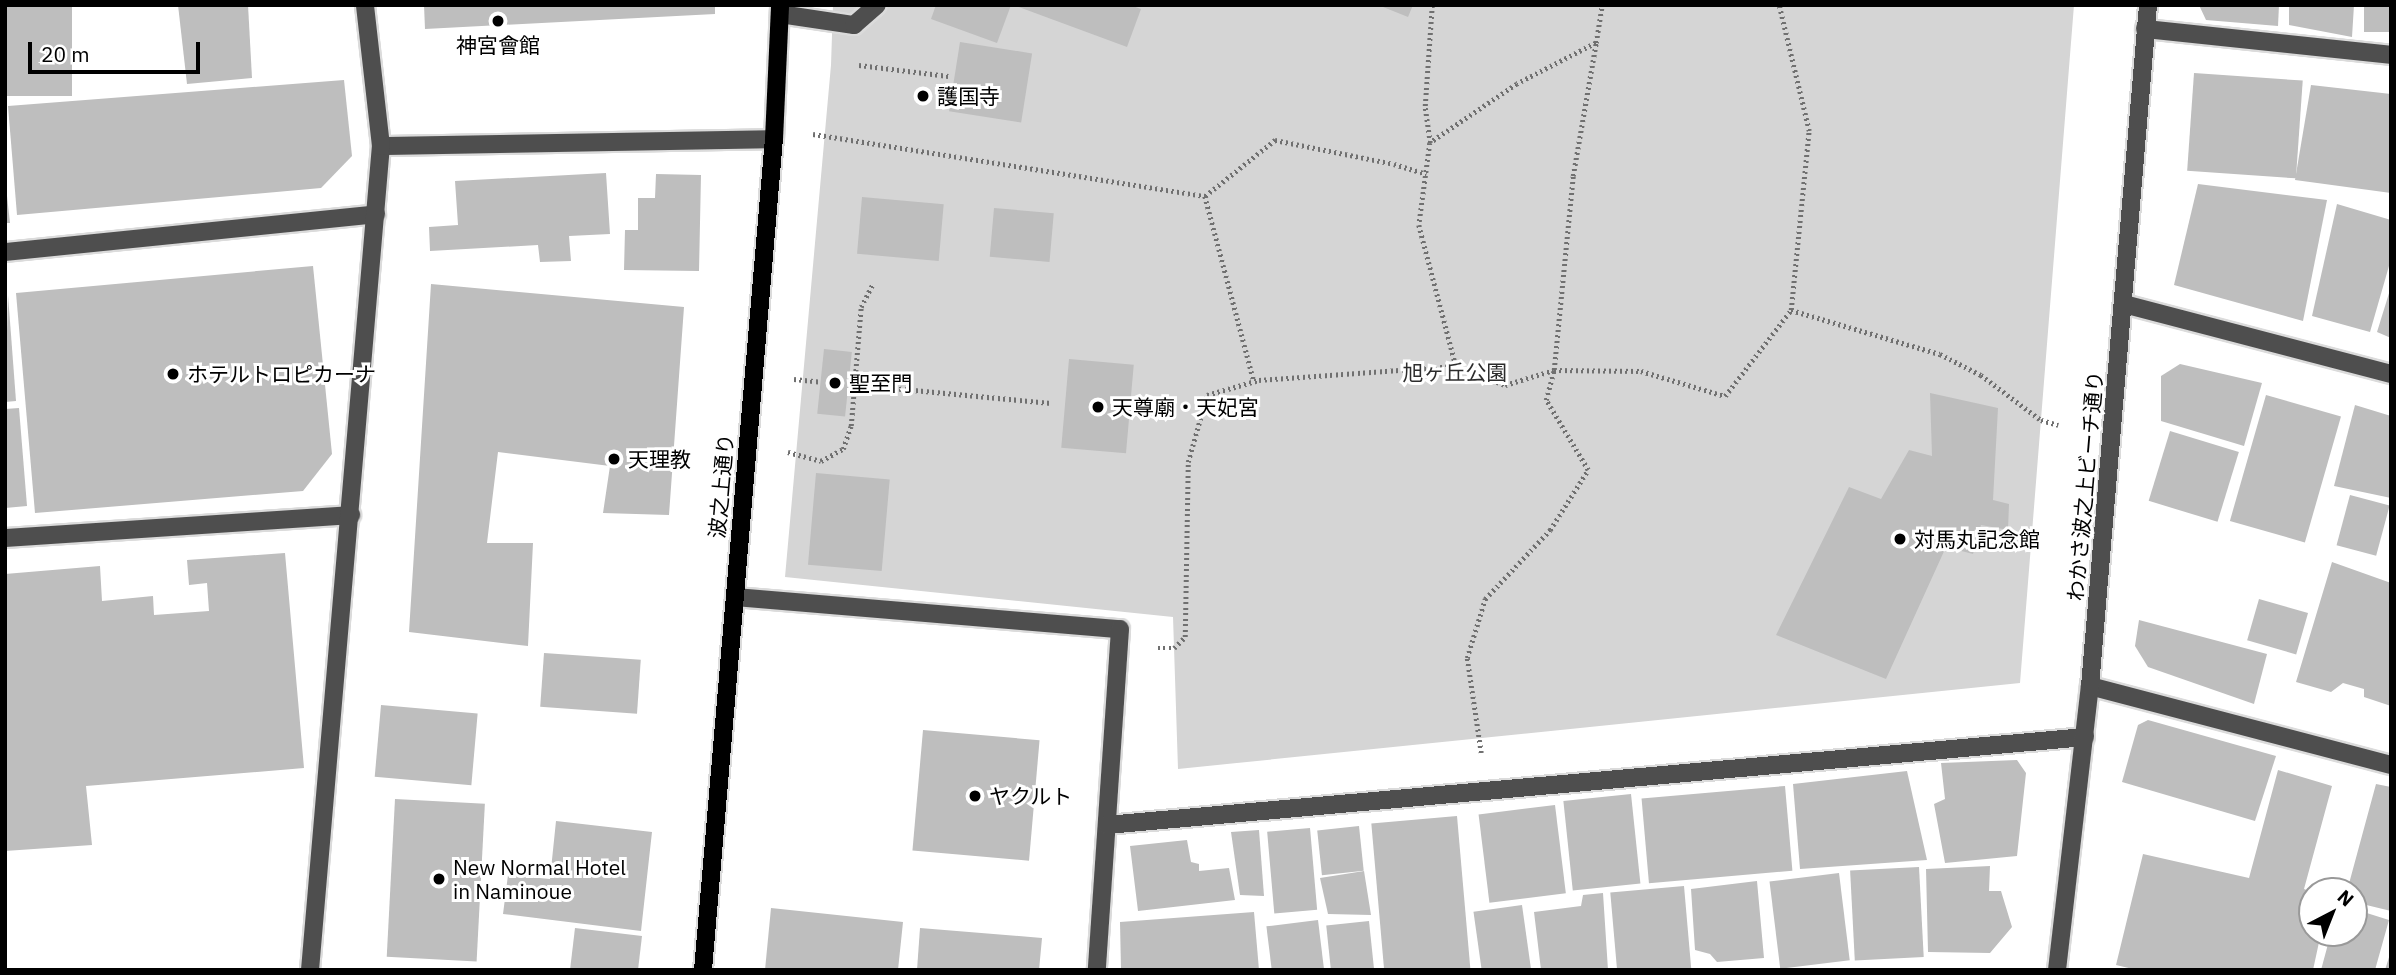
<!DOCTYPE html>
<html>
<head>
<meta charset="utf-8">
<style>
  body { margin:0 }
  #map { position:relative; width:2396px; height:975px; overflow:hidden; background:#fff; font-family:"IBM Plex Sans","Noto Sans JP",sans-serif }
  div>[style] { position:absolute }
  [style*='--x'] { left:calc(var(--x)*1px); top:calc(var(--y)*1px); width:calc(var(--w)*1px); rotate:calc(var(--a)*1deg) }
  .green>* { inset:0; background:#d5d5d5 }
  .building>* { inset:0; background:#bebebe; transform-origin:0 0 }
  .path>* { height:4.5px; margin-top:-2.25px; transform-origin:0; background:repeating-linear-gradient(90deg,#707070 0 2px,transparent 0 5.5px) }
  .roads { filter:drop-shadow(2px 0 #dbdbdb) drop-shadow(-2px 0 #dbdbdb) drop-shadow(0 2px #dbdbdb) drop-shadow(0 -2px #dbdbdb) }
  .minor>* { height:18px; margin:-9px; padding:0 9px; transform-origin:9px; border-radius:9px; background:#4e4e4e }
  .major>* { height:18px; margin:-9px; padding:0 9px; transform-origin:9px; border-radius:9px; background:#000 }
  .dots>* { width:19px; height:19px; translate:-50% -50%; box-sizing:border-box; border:4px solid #fff; border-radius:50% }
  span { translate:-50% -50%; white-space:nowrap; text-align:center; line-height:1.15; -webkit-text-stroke:6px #fff; paint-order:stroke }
  .poi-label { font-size:21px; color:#000 }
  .left { translate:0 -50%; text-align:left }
  .park-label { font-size:21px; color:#2c2c2c }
  .street-label { font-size:21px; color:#000 }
  .frame { position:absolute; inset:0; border:7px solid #000; pointer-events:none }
  .north { position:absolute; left:2298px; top:877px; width:70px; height:70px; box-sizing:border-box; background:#fff; border:2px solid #999; border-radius:50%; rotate:42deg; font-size:19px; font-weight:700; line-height:28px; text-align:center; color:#000 }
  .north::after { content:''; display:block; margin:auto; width:24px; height:32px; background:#000; clip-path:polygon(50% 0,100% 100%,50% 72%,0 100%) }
  .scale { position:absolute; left:28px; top:42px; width:172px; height:32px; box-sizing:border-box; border:4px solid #000; border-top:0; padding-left:9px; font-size:21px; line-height:24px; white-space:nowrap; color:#000; -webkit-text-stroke:5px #fff; paint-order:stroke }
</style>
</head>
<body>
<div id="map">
  <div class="green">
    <i style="clip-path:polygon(833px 5px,2074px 5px,2020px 683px,1178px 769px,1173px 617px,785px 577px,831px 65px)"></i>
  </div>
  <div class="building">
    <i style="left:5px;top:5px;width:67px;height:91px"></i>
    <i style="clip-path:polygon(178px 5px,248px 5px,252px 78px,187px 84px)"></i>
    <i style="clip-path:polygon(424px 5px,715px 5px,715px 14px,425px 29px)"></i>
    <i style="clip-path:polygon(936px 5px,1011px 5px,997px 43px,931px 19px)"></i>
    <i style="clip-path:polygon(1130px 5px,1141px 9px,1127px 47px,1016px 6px)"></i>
    <i style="clip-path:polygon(1378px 5px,1413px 5px,1408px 17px)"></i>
    <i style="clip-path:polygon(2199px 5px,2279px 5px,2278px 26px,2206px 20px)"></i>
    <i style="clip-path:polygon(2289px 5px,2354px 5px,2352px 37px,2289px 25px)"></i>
    <i style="left:2364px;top:5px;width:27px;height:27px"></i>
    <i style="left:960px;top:42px;width:73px;height:70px;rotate:9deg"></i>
    <i style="left:2194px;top:73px;width:109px;height:98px;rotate:4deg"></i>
    <i style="clip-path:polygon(344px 80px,352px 156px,321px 188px,17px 215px,8px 106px)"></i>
    <i style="clip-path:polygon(2311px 85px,2391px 94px,2391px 193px,2295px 180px)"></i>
    <i style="clip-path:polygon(606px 173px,610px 234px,569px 236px,571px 261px,540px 262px,538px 245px,430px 251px,429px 227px,458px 225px,455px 181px)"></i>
    <i style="clip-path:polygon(656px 174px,701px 175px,699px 271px,624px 270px,625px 230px,638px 230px,638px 198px,655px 198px)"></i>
    <i style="clip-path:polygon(2198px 184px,2327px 200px,2303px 321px,2174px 285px)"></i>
    <i style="clip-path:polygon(5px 196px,7px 196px,10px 223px,5px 223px)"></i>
    <i style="left:862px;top:197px;width:82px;height:57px;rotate:5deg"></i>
    <i style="clip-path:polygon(2337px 204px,2391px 220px,2391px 259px,2370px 332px,2312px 316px)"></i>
    <i style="left:994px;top:208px;width:60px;height:49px;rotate:5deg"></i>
    <i style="clip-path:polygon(313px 266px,332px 454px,303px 491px,35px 513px,16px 293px)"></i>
    <i style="clip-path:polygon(431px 284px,684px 307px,669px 515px,603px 513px,610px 466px,498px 452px,487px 543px,533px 543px,528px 646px,409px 632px)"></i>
    <i style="clip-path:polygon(2390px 290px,2391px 290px,2391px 338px,2377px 332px)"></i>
    <i style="clip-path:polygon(8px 295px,16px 401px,5px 402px)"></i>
    <i style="left:824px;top:349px;width:28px;height:65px;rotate:6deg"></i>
    <i style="left:1069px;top:359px;width:65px;height:89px;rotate:5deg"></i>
    <i style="clip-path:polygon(2180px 364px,2262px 383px,2244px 446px,2161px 421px,2161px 376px)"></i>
    <i style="clip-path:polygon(1930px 393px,1998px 408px,1993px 500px,2009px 504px,2008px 530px,1981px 525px,1973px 554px,1946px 547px,1886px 679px,1776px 635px,1849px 487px,1881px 499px,1909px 450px,1932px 456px)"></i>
    <i style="left:2266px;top:395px;width:78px;height:131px;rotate:16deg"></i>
    <i style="clip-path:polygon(2355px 405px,2391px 416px,2391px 498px,2334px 486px)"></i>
    <i style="clip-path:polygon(19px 408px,27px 506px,5px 508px,5px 409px)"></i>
    <i style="left:2170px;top:431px;width:72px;height:73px;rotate:17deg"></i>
    <i style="left:816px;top:473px;width:74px;height:92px;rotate:5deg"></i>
    <i style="left:2350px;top:495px;width:41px;height:52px;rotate:15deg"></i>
    <i style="clip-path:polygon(285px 553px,304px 768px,86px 786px,92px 845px,5px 851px,5px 574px,100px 566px,102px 601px,153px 596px,154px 615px,209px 611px,207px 583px,189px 585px,187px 560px)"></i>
    <i style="clip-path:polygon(2332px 562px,2391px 583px,2391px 706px,2364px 697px,2364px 689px,2343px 683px,2331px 692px,2296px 682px)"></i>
    <i style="left:2259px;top:599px;width:51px;height:43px;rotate:16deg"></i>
    <i style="clip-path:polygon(2139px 620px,2267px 654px,2254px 704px,2148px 667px,2135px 646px)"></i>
    <i style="left:544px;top:653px;width:97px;height:54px;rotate:4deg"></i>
    <i style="left:381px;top:705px;width:97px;height:72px;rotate:5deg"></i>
    <i style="clip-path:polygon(2148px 720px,2276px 756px,2255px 821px,2122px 782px,2138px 725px)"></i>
    <i style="left:923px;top:730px;width:117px;height:121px;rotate:5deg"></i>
    <i style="clip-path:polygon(2017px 760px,2026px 773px,2017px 856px,1945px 863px,1934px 804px,1945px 799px,1941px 763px)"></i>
    <i style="clip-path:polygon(2278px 770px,2332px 786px,2304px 889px,2312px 892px,2312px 933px,2321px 933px,2313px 970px,2137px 970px,2116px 965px,2143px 854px,2249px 878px)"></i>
    <i style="clip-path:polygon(1907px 771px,1927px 860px,1800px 869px,1793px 784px)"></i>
    <i style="clip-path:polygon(2376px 784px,2391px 787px,2391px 911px,2354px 902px,2354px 891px,2347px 891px)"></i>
    <i style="left:1785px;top:786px;width:85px;height:144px;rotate:85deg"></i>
    <i style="left:1631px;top:794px;width:90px;height:68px;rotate:84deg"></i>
    <i style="left:395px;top:799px;width:90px;height:158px;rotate:3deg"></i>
    <i style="left:1555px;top:805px;width:89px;height:77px;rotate:83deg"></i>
    <i style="left:1457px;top:816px;width:155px;height:86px;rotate:85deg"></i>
    <i style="clip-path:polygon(556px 821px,652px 832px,641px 931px,503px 914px,508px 875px,550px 879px)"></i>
    <i style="left:1359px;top:826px;width:45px;height:42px;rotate:84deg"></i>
    <i style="left:1310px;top:828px;width:82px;height:43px;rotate:85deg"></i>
    <i style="clip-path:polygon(1259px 830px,1264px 896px,1240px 895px,1231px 832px)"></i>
    <i style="clip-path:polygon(1187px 840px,1191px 862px,1199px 864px,1199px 871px,1229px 868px,1235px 900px,1138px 911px,1130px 846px)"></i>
    <i style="clip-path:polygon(1990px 866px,1989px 891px,2001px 891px,2012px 927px,1990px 953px,1928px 952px,1926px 869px)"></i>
    <i style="left:1919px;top:867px;width:90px;height:69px;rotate:87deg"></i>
    <i style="clip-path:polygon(1364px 871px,1371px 915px,1328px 914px,1320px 878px)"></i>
    <i style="left:1839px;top:873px;width:88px;height:70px;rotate:83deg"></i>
    <i style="clip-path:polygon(1757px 881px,1764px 958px,1717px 962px,1710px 954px,1695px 950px,1691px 889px)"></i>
    <i style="left:1684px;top:886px;width:84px;height:74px;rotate:85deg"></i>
    <i style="clip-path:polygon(1603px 893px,1608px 970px,1541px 970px,1534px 912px,1581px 906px,1583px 895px)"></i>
    <i style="left:1522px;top:905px;width:66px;height:49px;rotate:82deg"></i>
    <i style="clip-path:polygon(771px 908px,903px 922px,898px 970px,765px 970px)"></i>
    <i style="clip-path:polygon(2354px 909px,2389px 920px,2375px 970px,2321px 970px,2331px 933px,2354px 933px)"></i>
    <i style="clip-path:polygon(1254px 912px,1259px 970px,1121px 970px,1120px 922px)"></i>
    <i style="left:1318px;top:920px;width:50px;height:52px;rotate:83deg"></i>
    <i style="left:1369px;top:921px;width:49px;height:43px;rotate:84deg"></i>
    <i style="clip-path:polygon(575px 928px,642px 936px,638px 970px,570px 970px)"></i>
    <i style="clip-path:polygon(920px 928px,1042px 938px,1039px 970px,917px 970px)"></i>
    <i style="clip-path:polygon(2390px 954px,2391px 970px,2385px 970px)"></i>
  </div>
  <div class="path">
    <i style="--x:1596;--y:43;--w:89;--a:152.6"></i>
    <i style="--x:1517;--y:84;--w:105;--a:145.9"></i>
    <i style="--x:1430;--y:143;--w:83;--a:97.6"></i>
    <i style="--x:1419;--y:225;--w:146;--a:75.3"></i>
    <i style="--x:1456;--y:366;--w:53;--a:21.2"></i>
    <i style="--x:1505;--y:385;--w:51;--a:-17"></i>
    <i style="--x:1554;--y:370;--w:195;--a:-84.4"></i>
    <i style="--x:1573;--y:176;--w:135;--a:-80.2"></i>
    <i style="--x:1596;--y:43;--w:38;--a:-81"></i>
    <i style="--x:859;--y:65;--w:90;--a:7"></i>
    <i style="--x:813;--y:134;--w:397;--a:9"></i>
    <i style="--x:1205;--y:196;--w:191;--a:75.2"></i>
    <i style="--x:1430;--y:143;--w:37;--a:-98"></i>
    <i style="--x:1425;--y:106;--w:101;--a:-86"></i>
    <i style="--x:1205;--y:196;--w:90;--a:-38.7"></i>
    <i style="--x:1275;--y:140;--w:121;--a:11.4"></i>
    <i style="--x:1394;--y:164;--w:34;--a:17"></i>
    <i style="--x:1791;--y:310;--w:155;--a:16.5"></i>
    <i style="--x:1940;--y:354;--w:46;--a:27.1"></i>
    <i style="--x:1981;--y:375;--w:75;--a:36.9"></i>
    <i style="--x:2041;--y:420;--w:18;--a:16"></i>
    <i style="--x:794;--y:379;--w:27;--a:6"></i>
    <i style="--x:850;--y:384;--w:202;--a:5.4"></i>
    <i style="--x:788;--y:452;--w:34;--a:15"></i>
    <i style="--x:821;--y:461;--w:25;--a:-29"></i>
    <i style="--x:843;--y:449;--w:24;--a:-71"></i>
    <i style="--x:851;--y:426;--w:119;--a:-85.2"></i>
    <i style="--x:861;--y:307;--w:27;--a:-63"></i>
    <i style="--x:1158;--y:648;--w:16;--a:0"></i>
    <i style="--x:1174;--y:648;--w:16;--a:-45"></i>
    <i style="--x:1185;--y:637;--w:175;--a:-89"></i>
    <i style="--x:1188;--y:462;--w:70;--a:-74.2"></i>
    <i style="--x:1207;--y:395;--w:54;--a:-16.1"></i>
    <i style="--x:1259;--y:380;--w:197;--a:-4.1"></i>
    <i style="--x:1481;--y:753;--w:96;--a:-98.4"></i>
    <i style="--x:1467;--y:658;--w:62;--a:-73"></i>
    <i style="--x:1485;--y:599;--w:95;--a:-46.7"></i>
    <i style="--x:1550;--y:530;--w:71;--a:-57.7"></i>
    <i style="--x:1588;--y:470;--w:82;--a:-121"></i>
    <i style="--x:1546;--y:400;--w:31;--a:-75"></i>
    <i style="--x:1554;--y:370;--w:87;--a:0.7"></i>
    <i style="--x:1641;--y:371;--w:88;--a:16.6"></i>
    <i style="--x:1725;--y:396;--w:108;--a:-52.5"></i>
    <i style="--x:1791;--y:310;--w:180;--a:-84.3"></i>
    <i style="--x:1809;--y:131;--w:130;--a:-103.4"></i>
  </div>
  <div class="roads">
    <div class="minor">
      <i style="--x:780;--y:14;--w:75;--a:8.5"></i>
      <i style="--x:854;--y:25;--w:30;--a:-41"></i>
      <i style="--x:2145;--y:29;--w:247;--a:6"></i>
      <i style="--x:381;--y:146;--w:393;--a:-1"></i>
      <i style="--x:5;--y:252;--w:373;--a:-5.8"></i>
      <i style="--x:2124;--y:304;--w:276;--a:14.7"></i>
      <i style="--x:5;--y:538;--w:347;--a:-3.8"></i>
      <i style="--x:735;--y:597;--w:386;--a:4.8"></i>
      <i style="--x:1120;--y:629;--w:342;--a:93.9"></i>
      <i style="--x:2090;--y:686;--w:311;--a:14.7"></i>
      <i style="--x:1107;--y:825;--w:982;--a:-5.14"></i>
      <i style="--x:310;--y:970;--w:827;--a:-85.08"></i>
      <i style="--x:381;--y:146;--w:142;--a:-96.5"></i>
      <i style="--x:2057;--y:970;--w:286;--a:-83.4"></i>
      <i style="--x:2090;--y:686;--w:683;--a:-85.13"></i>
    </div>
    <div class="major">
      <i style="--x:703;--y:970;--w:834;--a:-85.12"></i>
      <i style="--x:774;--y:139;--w:134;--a:-87.4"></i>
    </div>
  </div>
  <div class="dots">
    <i style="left:498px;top:21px;background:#000"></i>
    <i style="left:923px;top:96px;background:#000"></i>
    <i style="left:173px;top:374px;background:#000"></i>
    <i style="left:835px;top:383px;background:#000"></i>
    <i style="left:1098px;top:407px;background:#000"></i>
    <i style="left:614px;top:459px;background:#000"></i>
    <i style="left:1900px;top:539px;background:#000"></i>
    <i style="left:975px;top:796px;background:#000"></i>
    <i style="left:439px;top:879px;background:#000"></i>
  </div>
  <div class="poi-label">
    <span style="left:498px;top:45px">神宮會館</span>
    <span class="left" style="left:937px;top:96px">護国寺</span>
    <span class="left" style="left:187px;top:374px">ホテルトロピカーナ</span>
    <span class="left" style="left:849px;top:383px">聖至門</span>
    <span class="left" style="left:1112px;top:407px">天尊廟・天妃宮</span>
    <span class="left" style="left:628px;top:459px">天理教</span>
    <span class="left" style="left:1914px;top:539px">対馬丸記念館</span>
    <span class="left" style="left:989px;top:796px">ヤクルト</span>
    <span class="left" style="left:453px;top:879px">New Normal Hotel<br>in Naminoue</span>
  </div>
  <div class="park-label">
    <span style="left:1455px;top:372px">旭ヶ丘公園</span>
  </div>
  <div class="street-label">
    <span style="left:721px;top:486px;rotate:-85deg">波之上通り</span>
    <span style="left:2085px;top:486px;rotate:-85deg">わかさ波之上ビーチ通り</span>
  </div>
  <div class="frame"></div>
  <div class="north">N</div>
  <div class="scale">20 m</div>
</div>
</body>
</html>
